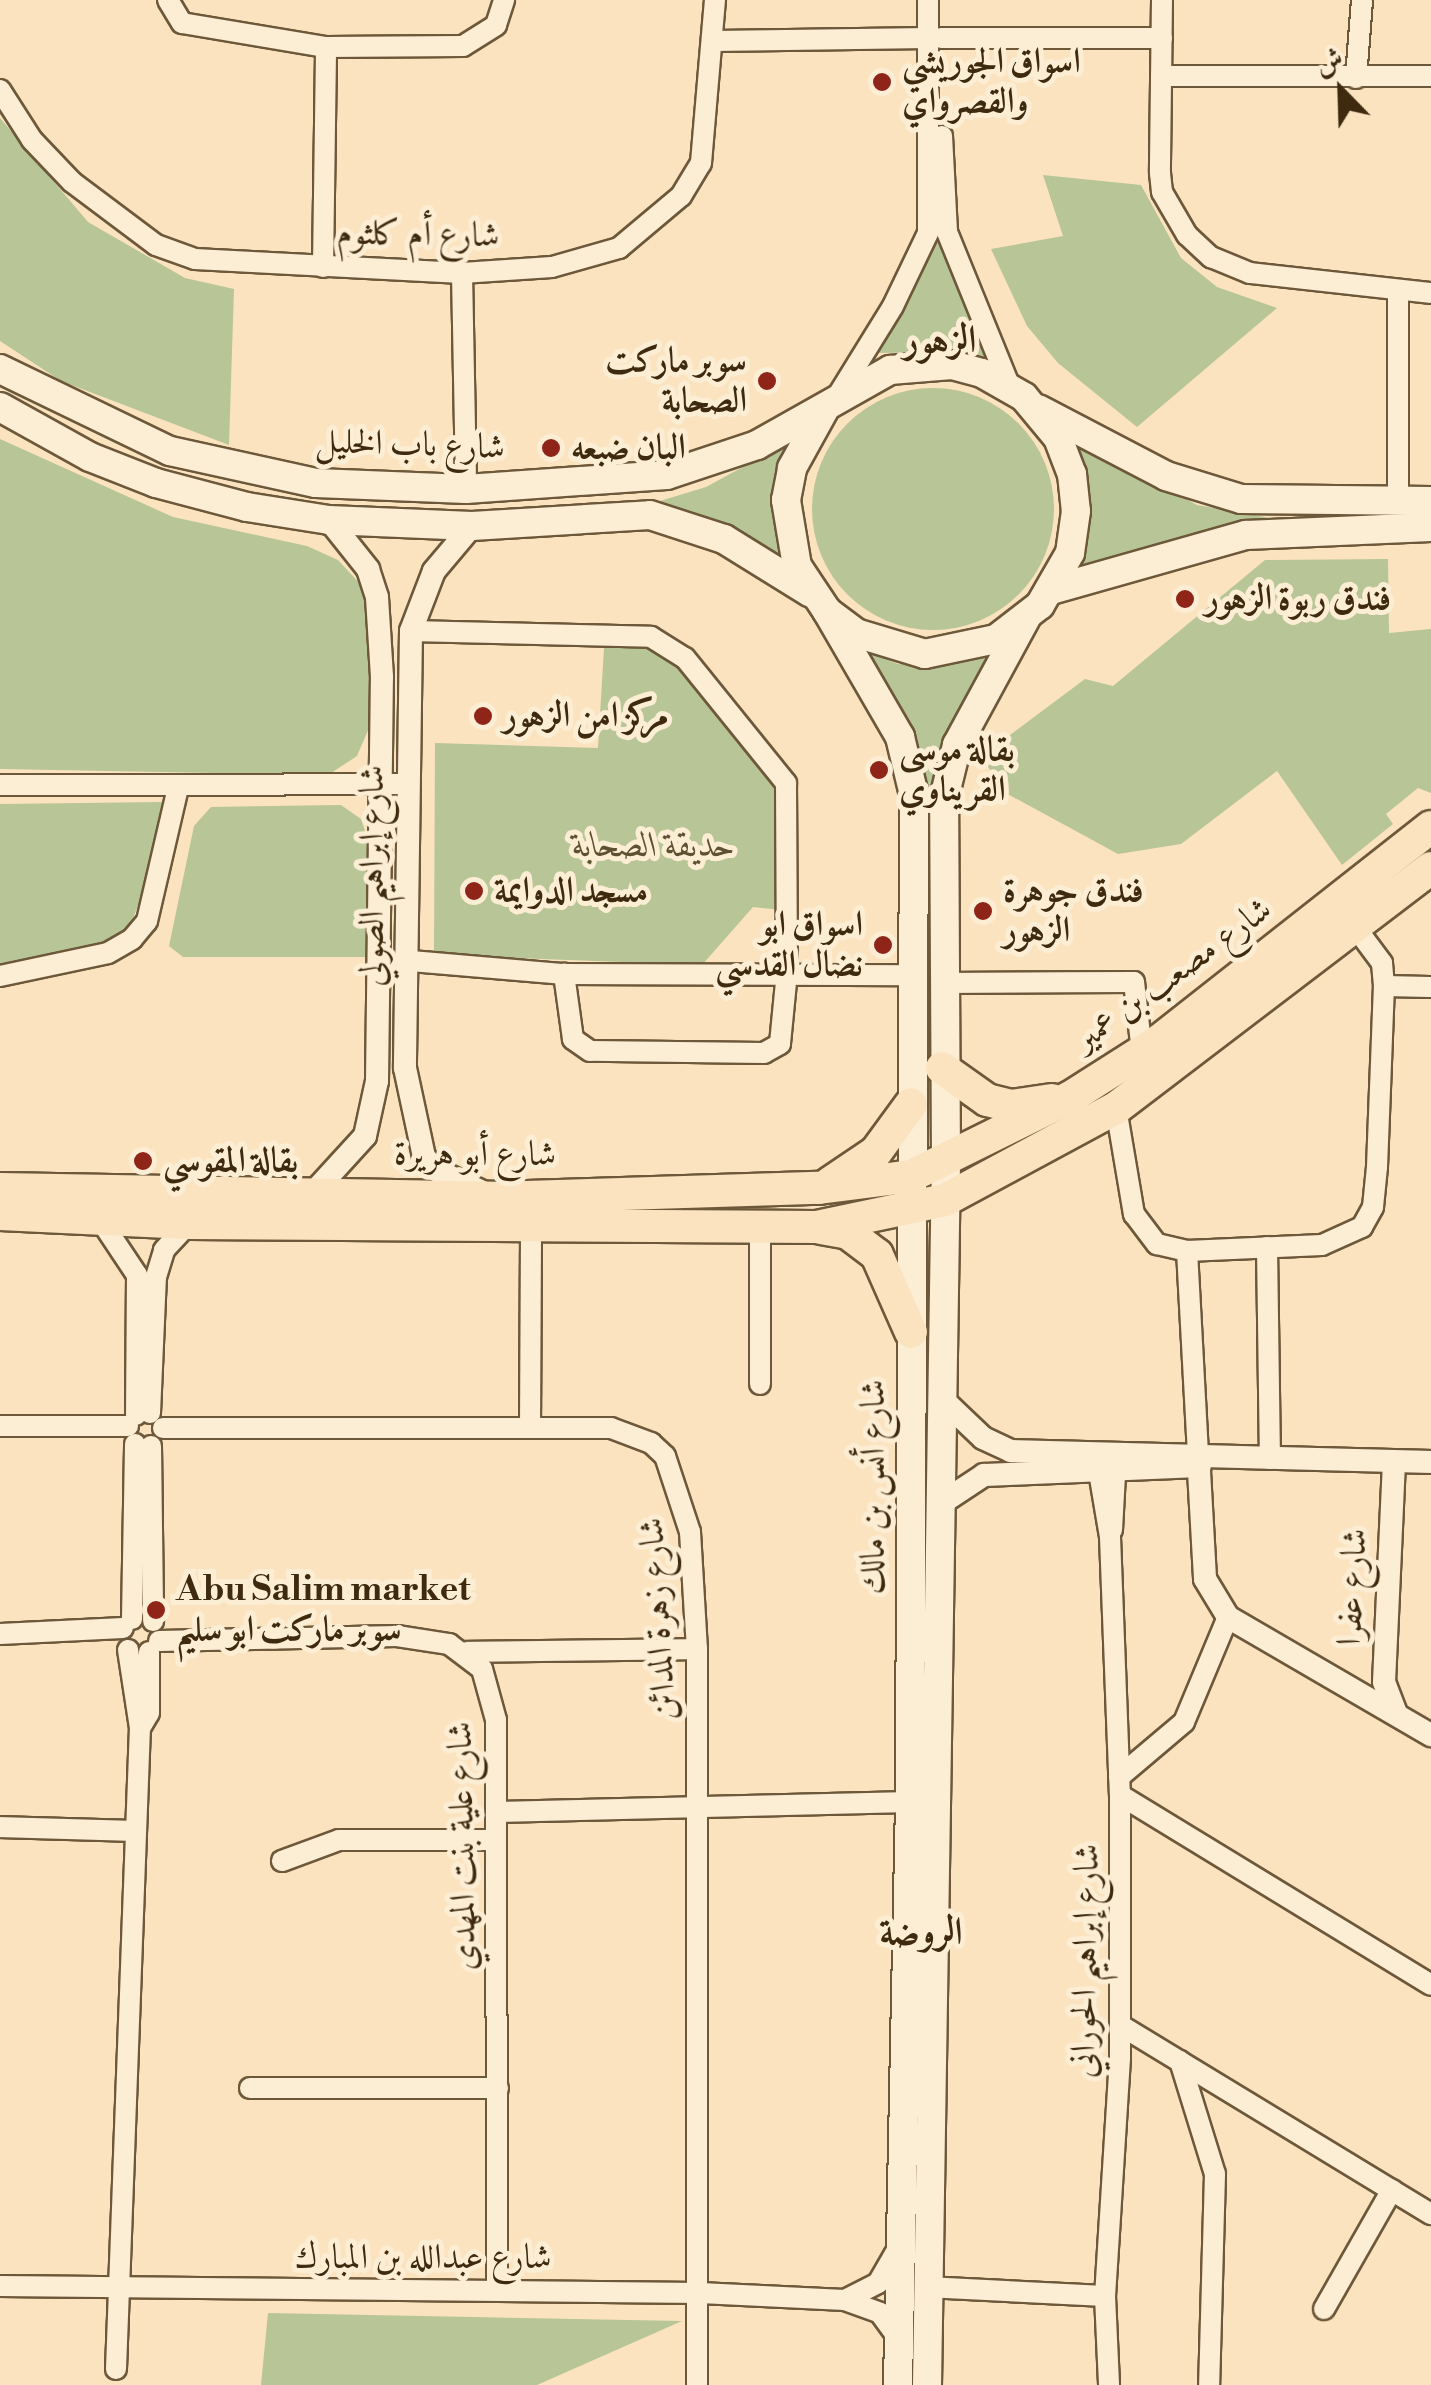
<!DOCTYPE html>
<html>
<head>
<meta charset="utf-8">
<style>
  body { margin:0 }
  #map { position:relative; width:1431px; height:2385px; overflow:hidden; background:#fbe3bf; font-family:"Libre Bodoni",Amiri,serif }
  div>[style] { position:absolute }
  [style*='--x'] { left:calc(var(--x)*1px); top:calc(var(--y)*1px); width:calc(var(--w)*1px); rotate:calc(var(--a)*1deg) }
  .green>* { inset:0; background:#b8c596 }
  .round { border-radius:50% }
  .roads { filter:drop-shadow(2px 0 #6d583a) drop-shadow(-2px 0 #6d583a) drop-shadow(0 2px #6d583a) drop-shadow(0 -2px #6d583a) }
  .minor>* { height:20px; margin:-10px; padding:0 10px; transform-origin:10px; border-radius:10px; background:#fcedd5 }
  .tertiary>* { height:22px; margin:-11px; padding:0 11px; transform-origin:11px; border-radius:11px; background:#fcedd5 }
  .secondary>* { height:28px; margin:-14px; padding:0 14px; transform-origin:14px; border-radius:14px; background:#fcedd5 }
  .trunk>* { height:32px; margin:-16px; padding:0 16px; transform-origin:16px; border-radius:16px; background:#fbe3bf }
  .dots>* { width:28px; height:28px; translate:-50% -50%; box-sizing:border-box; border:5px solid #fcedd5; border-radius:50% }
  span { translate:-50% -50%; white-space:nowrap; text-align:center; line-height:1.15; -webkit-text-stroke:10px #fcedd5; paint-order:stroke }
  .poi-label { font-size:35px; color:#3e2a0e; font-weight:700 }
  .left { translate:0 -50%; text-align:left }
  .right { translate:-100% -50%; text-align:right }
  .street-label { font-size:35px; color:#3e2a0e }
  .park-label { font-size:35px; color:#5c5130; font-style:italic }
  .neighbourhood-label { font-size:38px; color:#3e2a0e; font-weight:700 }
  .north { position:absolute; left:1291px; top:40px; width:100px; height:100px; -webkit-text-stroke:8px #fcedd5; paint-order:stroke; rotate:337deg; font-size:28px; font-weight:700; line-height:40px; text-align:center; color:#3e2a0e }
  .north::after { content:''; display:block; margin:auto; width:35px; height:45px; background:#3e2a0e; clip-path:polygon(50% 0,100% 100%,50% 72%,0 100%) }
</style>
</head>
<body>
<div id="map">
  <div class="green">
    <i style="clip-path:polygon(0 118px,88px 222px,185px 278px,234px 289px,229px 445px,61px 381px,0 341px)"></i>
    <i style="clip-path:polygon(1043px 175px,1141px 185px,1181px 258px,1217px 287px,1277px 308px,1137px 427px,1058px 363px,1027px 326px,991px 249px,1063px 236px)"></i>
    <i style="clip-path:polygon(938px 241px,960px 294px,992px 363px,953px 352px,872px 353px)"></i>
    <i class="round" style="left:812px;top:388px;width:242px;height:242px"></i>
    <i style="clip-path:polygon(1062px 432px,1197px 505px,1277px 519px,1203px 534px,1076px 579px,1090px 520px,1087px 492px)"></i>
    <i style="clip-path:polygon(0 439px,173px 517px,307px 546px,338px 560px,363px 587px,370px 642px,369px 728px,357px 756px,328px 775px,0 769px)"></i>
    <i style="clip-path:polygon(791px 441px,789px 570px,730px 529px,650px 504px,706px 487px)"></i>
    <i style="clip-path:polygon(1388px 559px,1389px 633px,1431px 629px,1431px 793px,1418px 788px,1386px 814px,1393px 824px,1342px 865px,1277px 771px,1181px 844px,1118px 854px,1002px 791px,982px 756px,1085px 679px,1113px 686px,1265px 560px)"></i>
    <i style="clip-path:polygon(605px 632px,689px 653px,783px 796px,782px 910px,753px 907px,702px 965px,434px 955px,435px 743px,598px 748px)"></i>
    <i style="clip-path:polygon(1002px 646px,933px 818px,918px 757px,860px 649px,898px 664px,936px 666px)"></i>
    <i style="clip-path:polygon(162px 802px,144px 890px,128px 931px,100px 947px,0 968px,0 804px)"></i>
    <i style="clip-path:polygon(341px 805px,361px 819px,368px 840px,368px 957px,183px 957px,169px 946px,194px 826px,211px 807px)"></i>
    <i style="clip-path:polygon(268px 2313px,682px 2321px,537px 2385px,261px 2385px)"></i>
  </div>
  <div class="roads">
    <div class="minor">
      <i style="--x:168;--y:0;--w:27;--a:59"></i>
      <i style="--x:182;--y:23;--w:146;--a:9.5"></i>
      <i style="--x:326;--y:47;--w:137;--a:-0.4"></i>
      <i style="--x:463;--y:46;--w:39;--a:-32"></i>
      <i style="--x:496;--y:25;--w:26;--a:-72"></i>
      <i style="--x:1162;--y:0;--w:173;--a:90.7"></i>
      <i style="--x:1160;--y:173;--w:19;--a:84"></i>
      <i style="--x:1162;--y:192;--w:50;--a:59.8"></i>
      <i style="--x:1187;--y:235;--w:33;--a:43"></i>
      <i style="--x:1211;--y:257;--w:42;--a:22.3"></i>
      <i style="--x:1250;--y:273;--w:182;--a:6.3"></i>
      <i style="--x:941;--y:38;--w:221;--a:0"></i>
      <i style="--x:715;--y:41;--w:213;--a:-0.8"></i>
      <i style="--x:1161;--y:76;--w:270;--a:0"></i>
      <i style="--x:1356;--y:78;--w:78;--a:-85.6"></i>
      <i style="--x:0;--y:90;--w:59;--a:57.4"></i>
      <i style="--x:32;--y:140;--w:58;--a:46.4"></i>
      <i style="--x:72;--y:182;--w:105;--a:36.9"></i>
      <i style="--x:156;--y:245;--w:41;--a:19.7"></i>
      <i style="--x:195;--y:259;--w:267;--a:3"></i>
      <i style="--x:462;--y:273;--w:90;--a:-3.8"></i>
      <i style="--x:552;--y:267;--w:70;--a:-15.8"></i>
      <i style="--x:619;--y:248;--w:81;--a:-40"></i>
      <i style="--x:681;--y:196;--w:39;--a:-59"></i>
      <i style="--x:701;--y:163;--w:164;--a:-85.1"></i>
      <i style="--x:942;--y:136;--w:96;--a:87"></i>
      <i style="--x:947;--y:232;--w:167;--a:67.9"></i>
      <i style="--x:323;--y:267;--w:220;--a:-89.2"></i>
      <i style="--x:462;--y:273;--w:216;--a:88.9"></i>
      <i style="--x:835;--y:400;--w:110;--a:-58.3"></i>
      <i style="--x:893;--y:306;--w:81;--a:-64.4"></i>
      <i style="--x:928;--y:233;--w:233;--a:-90"></i>
      <i style="--x:1398;--y:501;--w:209;--a:-90"></i>
      <i style="--x:411;--y:631;--w:240;--a:1.4"></i>
      <i style="--x:651;--y:637;--w:40;--a:32"></i>
      <i style="--x:685;--y:658;--w:161;--a:51.1"></i>
      <i style="--x:786;--y:783;--w:189;--a:89.7"></i>
      <i style="--x:787;--y:972;--w:72;--a:95.6"></i>
      <i style="--x:780;--y:1044;--w:18;--a:151"></i>
      <i style="--x:764;--y:1053;--w:174;--a:-179.3"></i>
      <i style="--x:590;--y:1051;--w:21;--a:-145"></i>
      <i style="--x:573;--y:1039;--w:66;--a:-97.9"></i>
      <i style="--x:0;--y:785;--w:408;--a:-0.1"></i>
      <i style="--x:411;--y:961;--w:154;--a:4.9"></i>
      <i style="--x:564;--y:974;--w:350;--a:0.2"></i>
      <i style="--x:0;--y:976;--w:110;--a:-12"></i>
      <i style="--x:108;--y:953;--w:28;--a:-30"></i>
      <i style="--x:132;--y:939;--w:23;--a:-50"></i>
      <i style="--x:147;--y:921;--w:137;--a:-76.9"></i>
      <i style="--x:942;--y:983;--w:192;--a:-0.3"></i>
      <i style="--x:1134;--y:982;--w:70;--a:83.5"></i>
      <i style="--x:1384;--y:986;--w:47;--a:1.2"></i>
      <i style="--x:1116;--y:1108;--w:108;--a:80.4"></i>
      <i style="--x:1134;--y:1214;--w:38;--a:53"></i>
      <i style="--x:1157;--y:1244;--w:31;--a:13"></i>
      <i style="--x:1187;--y:1251;--w:135;--a:-2.5"></i>
      <i style="--x:1322;--y:1245;--w:44;--a:-24.2"></i>
      <i style="--x:1362;--y:1227;--w:23;--a:-61"></i>
      <i style="--x:1373;--y:1207;--w:40;--a:-84.3"></i>
      <i style="--x:1377;--y:1167;--w:181;--a:-87.8"></i>
      <i style="--x:1384;--y:986;--w:23;--a:-95"></i>
      <i style="--x:1382;--y:963;--w:44;--a:-126.6"></i>
      <i style="--x:101;--y:1221;--w:65;--a:56.3"></i>
      <i style="--x:137;--y:1275;--w:140;--a:90.4"></i>
      <i style="--x:1267;--y:1247;--w:212;--a:89.2"></i>
      <i style="--x:1187;--y:1251;--w:202;--a:86.9"></i>
      <i style="--x:760;--y:1384;--w:158;--a:-90"></i>
      <i style="--x:150;--y:1413;--w:136;--a:-87.5"></i>
      <i style="--x:156;--y:1277;--w:28;--a:-73"></i>
      <i style="--x:164;--y:1250;--w:37;--a:-47"></i>
      <i style="--x:0;--y:1426;--w:128;--a:0"></i>
      <i style="--x:530;--y:1426;--w:201;--a:-89.7"></i>
      <i style="--x:163;--y:1428;--w:448;--a:0"></i>
      <i style="--x:611;--y:1428;--w:43;--a:20.6"></i>
      <i style="--x:651;--y:1443;--w:19;--a:43"></i>
      <i style="--x:665;--y:1456;--w:80;--a:71.8"></i>
      <i style="--x:690;--y:1532;--w:117;--a:86.6"></i>
      <i style="--x:697;--y:1649;--w:736;--a:90"></i>
      <i style="--x:151;--y:1446;--w:175;--a:89.3"></i>
      <i style="--x:1096;--y:1454;--w:84;--a:80.4"></i>
      <i style="--x:1110;--y:1537;--w:258;--a:87.8"></i>
      <i style="--x:1120;--y:1795;--w:263;--a:90"></i>
      <i style="--x:1120;--y:2058;--w:238;--a:93.6"></i>
      <i style="--x:1105;--y:2296;--w:89;--a:87.4"></i>
      <i style="--x:1112;--y:1530;--w:75;--a:-86.9"></i>
      <i style="--x:132;--y:1619;--w:175;--a:-89"></i>
      <i style="--x:0;--y:1634;--w:123;--a:-2.8"></i>
      <i style="--x:159;--y:1641;--w:238;--a:-1.2"></i>
      <i style="--x:397;--y:1636;--w:53;--a:8.7"></i>
      <i style="--x:449;--y:1644;--w:41;--a:37.1"></i>
      <i style="--x:482;--y:1669;--w:53;--a:74.6"></i>
      <i style="--x:496;--y:1720;--w:570;--a:89.9"></i>
      <i style="--x:467;--y:1652;--w:230;--a:-0.7"></i>
      <i style="--x:140;--y:1728;--w:17;--a:-59"></i>
      <i style="--x:149;--y:1713;--w:61;--a:-90"></i>
      <i style="--x:1119;--y:1777;--w:85;--a:-40.2"></i>
      <i style="--x:1184;--y:1722;--w:114;--a:-67.3"></i>
      <i style="--x:1120;--y:1795;--w:364;--a:31.4"></i>
      <i style="--x:497;--y:1812;--w:413;--a:-1.4"></i>
      <i style="--x:0;--y:1827;--w:134;--a:1.7"></i>
      <i style="--x:282;--y:1861;--w:61;--a:-20.2"></i>
      <i style="--x:339;--y:1840;--w:157;--a:0"></i>
      <i style="--x:1120;--y:2025;--w:364;--a:31.3"></i>
      <i style="--x:1180;--y:2061;--w:118;--a:72.8"></i>
      <i style="--x:1215;--y:2174;--w:211;--a:91.6"></i>
      <i style="--x:250;--y:2088;--w:248;--a:0"></i>
      <i style="--x:0;--y:2286;--w:700;--a:0.57"></i>
      <i style="--x:700;--y:2293;--w:145;--a:2.8"></i>
      <i style="--x:845;--y:2300;--w:37;--a:20"></i>
      <i style="--x:880;--y:2313;--w:31;--a:54"></i>
      <i style="--x:926;--y:2287;--w:179;--a:2.9"></i>
      <i style="--x:845;--y:2300;--w:37;--a:-27"></i>
      <i style="--x:878;--y:2283;--w:39;--a:-60"></i>
      <i style="--x:1324;--y:2309;--w:137;--a:-60.3"></i>
      <i style="--x:116;--y:2369;--w:641;--a:-87.86"></i>
      <i style="--x:140;--y:1728;--w:79;--a:-98.7"></i>
    </div>
    <div class="tertiary">
      <i style="--x:472;--y:526;--w:59;--a:130.2"></i>
      <i style="--x:434;--y:571;--w:64;--a:111"></i>
      <i style="--x:411;--y:631;--w:437;--a:90.8"></i>
      <i style="--x:405;--y:1068;--w:91;--a:77.9"></i>
      <i style="--x:424;--y:1157;--w:18;--a:47"></i>
      <i style="--x:436;--y:1170;--w:56;--a:25.2"></i>
      <i style="--x:313;--y:1193;--w:77;--a:-47.6"></i>
      <i style="--x:365;--y:1136;--w:56;--a:-77.7"></i>
      <i style="--x:377;--y:1081;--w:404;--a:-89.3"></i>
      <i style="--x:382;--y:677;--w:80;--a:-93.6"></i>
      <i style="--x:377;--y:597;--w:29;--a:-108"></i>
      <i style="--x:368;--y:569;--w:63;--a:-128.5"></i>
      <i style="--x:941;--y:1398;--w:58;--a:43.6"></i>
      <i style="--x:983;--y:1438;--w:31;--a:25"></i>
      <i style="--x:1011;--y:1451;--w:420;--a:1.5"></i>
      <i style="--x:1198;--y:1453;--w:126;--a:86.8"></i>
      <i style="--x:1205;--y:1579;--w:44;--a:58.8"></i>
      <i style="--x:1228;--y:1617;--w:235;--a:30.2"></i>
      <i style="--x:1394;--y:1462;--w:220;--a:92.6"></i>
      <i style="--x:1384;--y:1682;--w:34;--a:69"></i>
      <i style="--x:940;--y:1504;--w:53;--a:-33.4"></i>
      <i style="--x:984;--y:1475;--w:216;--a:-2.4"></i>
    </div>
    <div class="secondary">
      <i style="--x:0;--y:369;--w:189;--a:25.8"></i>
      <i style="--x:170;--y:451;--w:149;--a:12.4"></i>
      <i style="--x:316;--y:483;--w:150;--a:2.3"></i>
      <i style="--x:466;--y:489;--w:201;--a:-4"></i>
      <i style="--x:667;--y:475;--w:95;--a:-18.4"></i>
      <i style="--x:757;--y:445;--w:153;--a:-29.4"></i>
      <i style="--x:890;--y:370;--w:62;--a:-4.6"></i>
      <i style="--x:952;--y:365;--w:31;--a:15"></i>
      <i style="--x:982;--y:373;--w:48;--a:29.7"></i>
      <i style="--x:1024;--y:397;--w:53;--a:50.3"></i>
      <i style="--x:1058;--y:438;--w:39;--a:69"></i>
      <i style="--x:1072;--y:474;--w:37;--a:84"></i>
      <i style="--x:1076;--y:511;--w:42;--a:98.1"></i>
      <i style="--x:1070;--y:553;--w:60;--a:120"></i>
      <i style="--x:1040;--y:605;--w:56;--a:142.3"></i>
      <i style="--x:996;--y:639;--w:73;--a:168.1"></i>
      <i style="--x:925;--y:654;--w:72;--a:-163.1"></i>
      <i style="--x:856;--y:633;--w:36;--a:-143"></i>
      <i style="--x:827;--y:611;--w:54;--a:-123.7"></i>
      <i style="--x:797;--y:566;--w:67;--a:-99.5"></i>
      <i style="--x:786;--y:500;--w:33;--a:-79"></i>
      <i style="--x:792;--y:468;--w:66;--a:-61.1"></i>
      <i style="--x:0;--y:407;--w:103;--a:29.1"></i>
      <i style="--x:90;--y:457;--w:71;--a:21.5"></i>
      <i style="--x:156;--y:483;--w:94;--a:14.8"></i>
      <i style="--x:247;--y:507;--w:83;--a:9"></i>
      <i style="--x:329;--y:520;--w:143;--a:2.4"></i>
      <i style="--x:472;--y:526;--w:178;--a:-3.5"></i>
      <i style="--x:650;--y:515;--w:78;--a:18"></i>
      <i style="--x:724;--y:539;--w:102;--a:31.8"></i>
      <i style="--x:1038;--y:409;--w:144;--a:27.6"></i>
      <i style="--x:1166;--y:476;--w:78;--a:17"></i>
      <i style="--x:1241;--y:499;--w:190;--a:0.6"></i>
      <i style="--x:1051;--y:590;--w:203;--a:-15.8"></i>
      <i style="--x:1246;--y:535;--w:185;--a:-2.5"></i>
      <i style="--x:827;--y:611;--w:146;--a:59.9"></i>
      <i style="--x:900;--y:737;--w:60;--a:76.4"></i>
      <i style="--x:914;--y:795;--w:1007;--a:90.23"></i>
      <i style="--x:910;--y:1802;--w:583;--a:91.18"></i>
      <i style="--x:927;--y:2385;--w:1223;--a:-89.11"></i>
      <i style="--x:946;--y:1162;--w:364;--a:-90.3"></i>
      <i style="--x:944;--y:798;--w:55;--a:-76.2"></i>
      <i style="--x:957;--y:745;--w:145;--a:-61.5"></i>
    </div>
    <div class="trunk">
      <i style="--x:942;--y:1068;--w:55;--a:35.4"></i>
      <i style="--x:987;--y:1100;--w:25;--a:14"></i>
      <i style="--x:1011;--y:1106;--w:41;--a:-8.3"></i>
      <i style="--x:830;--y:1183;--w:55;--a:-34"></i>
      <i style="--x:876;--y:1152;--w:59;--a:-53.9"></i>
      <i style="--x:0;--y:1189;--w:495;--a:1"></i>
      <i style="--x:495;--y:1198;--w:324;--a:-1.8"></i>
      <i style="--x:819;--y:1188;--w:93;--a:-7.4"></i>
      <i style="--x:911;--y:1176;--w:178;--a:-26.3"></i>
      <i style="--x:1071;--y:1097;--w:104;--a:-32.5"></i>
      <i style="--x:1159;--y:1041;--w:346;--a:-38.2"></i>
      <i style="--x:0;--y:1214;--w:189;--a:2.7"></i>
      <i style="--x:189;--y:1223;--w:628;--a:0.36"></i>
      <i style="--x:817;--y:1227;--w:131;--a:-11.9"></i>
      <i style="--x:945;--y:1200;--w:194;--a:-28.3"></i>
      <i style="--x:1116;--y:1108;--w:396;--a:-37.3"></i>
      <i style="--x:821;--y:1228;--w:27;--a:10"></i>
      <i style="--x:848;--y:1233;--w:36;--a:37"></i>
      <i style="--x:877;--y:1255;--w:84;--a:66.2"></i>
    </div>
  </div>
  <div class="dots">
    <i style="left:882px;top:82px;background:#8f2418"></i>
    <i style="left:767px;top:381px;background:#8f2418"></i>
    <i style="left:551px;top:448px;background:#8f2418"></i>
    <i style="left:1185px;top:599px;background:#8f2418"></i>
    <i style="left:483px;top:716px;background:#8f2418"></i>
    <i style="left:879px;top:770px;background:#8f2418"></i>
    <i style="left:474px;top:891px;background:#8f2418"></i>
    <i style="left:983px;top:911px;background:#8f2418"></i>
    <i style="left:883px;top:945px;background:#8f2418"></i>
    <i style="left:143px;top:1161px;background:#8f2418"></i>
    <i style="left:156px;top:1610px;background:#8f2418"></i>
  </div>
  <div class="poi-label">
    <span class="left" style="left:902px;top:82px">اسواق الجوريشي<br>والقصرواي</span>
    <span class="right" style="left:747px;top:381px">سوبر ماركت<br>الصحابة</span>
    <span class="left" style="left:571px;top:448px">البان ضبعه</span>
    <span class="left" style="left:1205px;top:599px">فندق ربوة الزهور</span>
    <span class="left" style="left:503px;top:716px">مركز امن الزهور</span>
    <span class="left" style="left:899px;top:770px">بقالة موسى<br>القريناوي</span>
    <span class="left" style="left:494px;top:891px">مسجد الدوايمة</span>
    <span class="left" style="left:1003px;top:911px">فندق جوهرة<br>الزهور</span>
    <span class="right" style="left:863px;top:945px">اسواق ابو<br>نضال القدسي</span>
    <span class="left" style="left:163px;top:1161px">بقالة المقوسي</span>
    <span class="left" style="left:176px;top:1610px">Abu Salim market<br>سوبر ماركت ابو سليم</span>
  </div>
  <div class="street-label">
    <span style="left:418px;top:235px;rotate:1deg">شارع أم كلثوم</span>
    <span style="left:410px;top:445px;rotate:2deg">شارع باب الخليل</span>
    <span style="left:373px;top:876px;rotate:-90deg">شارع إبراهيم الصولي</span>
    <span style="left:1173px;top:975px;rotate:-36deg">شارع مصعب بن عمير</span>
    <span style="left:475px;top:1155px">شارع أبو هريرة</span>
    <span style="left:874px;top:1487px;rotate:-90deg">شارع أنس بن مالك</span>
    <span style="left:1353px;top:1587px;rotate:-87deg">شارع عفرا</span>
    <span style="left:659px;top:1619px;rotate:-94deg">شارع زهرة المدائن</span>
    <span style="left:463px;top:1846px;rotate:-91deg">شارع علية بنت المهدي</span>
    <span style="left:1086px;top:1961px;rotate:-89deg">شارع إبراهيم الحوراني</span>
    <span style="left:423px;top:2258px">شارع عبدالله بن المبارك</span>
  </div>
  <div class="park-label">
    <span style="left:654px;top:846px">حديقة الصحابة</span>
  </div>
  <div class="neighbourhood-label">
    <span style="left:940px;top:341px">الزهور</span>
    <span style="left:921px;top:1933px">الروضة</span>
  </div>
  <div class="north">ش</div>
</div>
</body>
</html>
